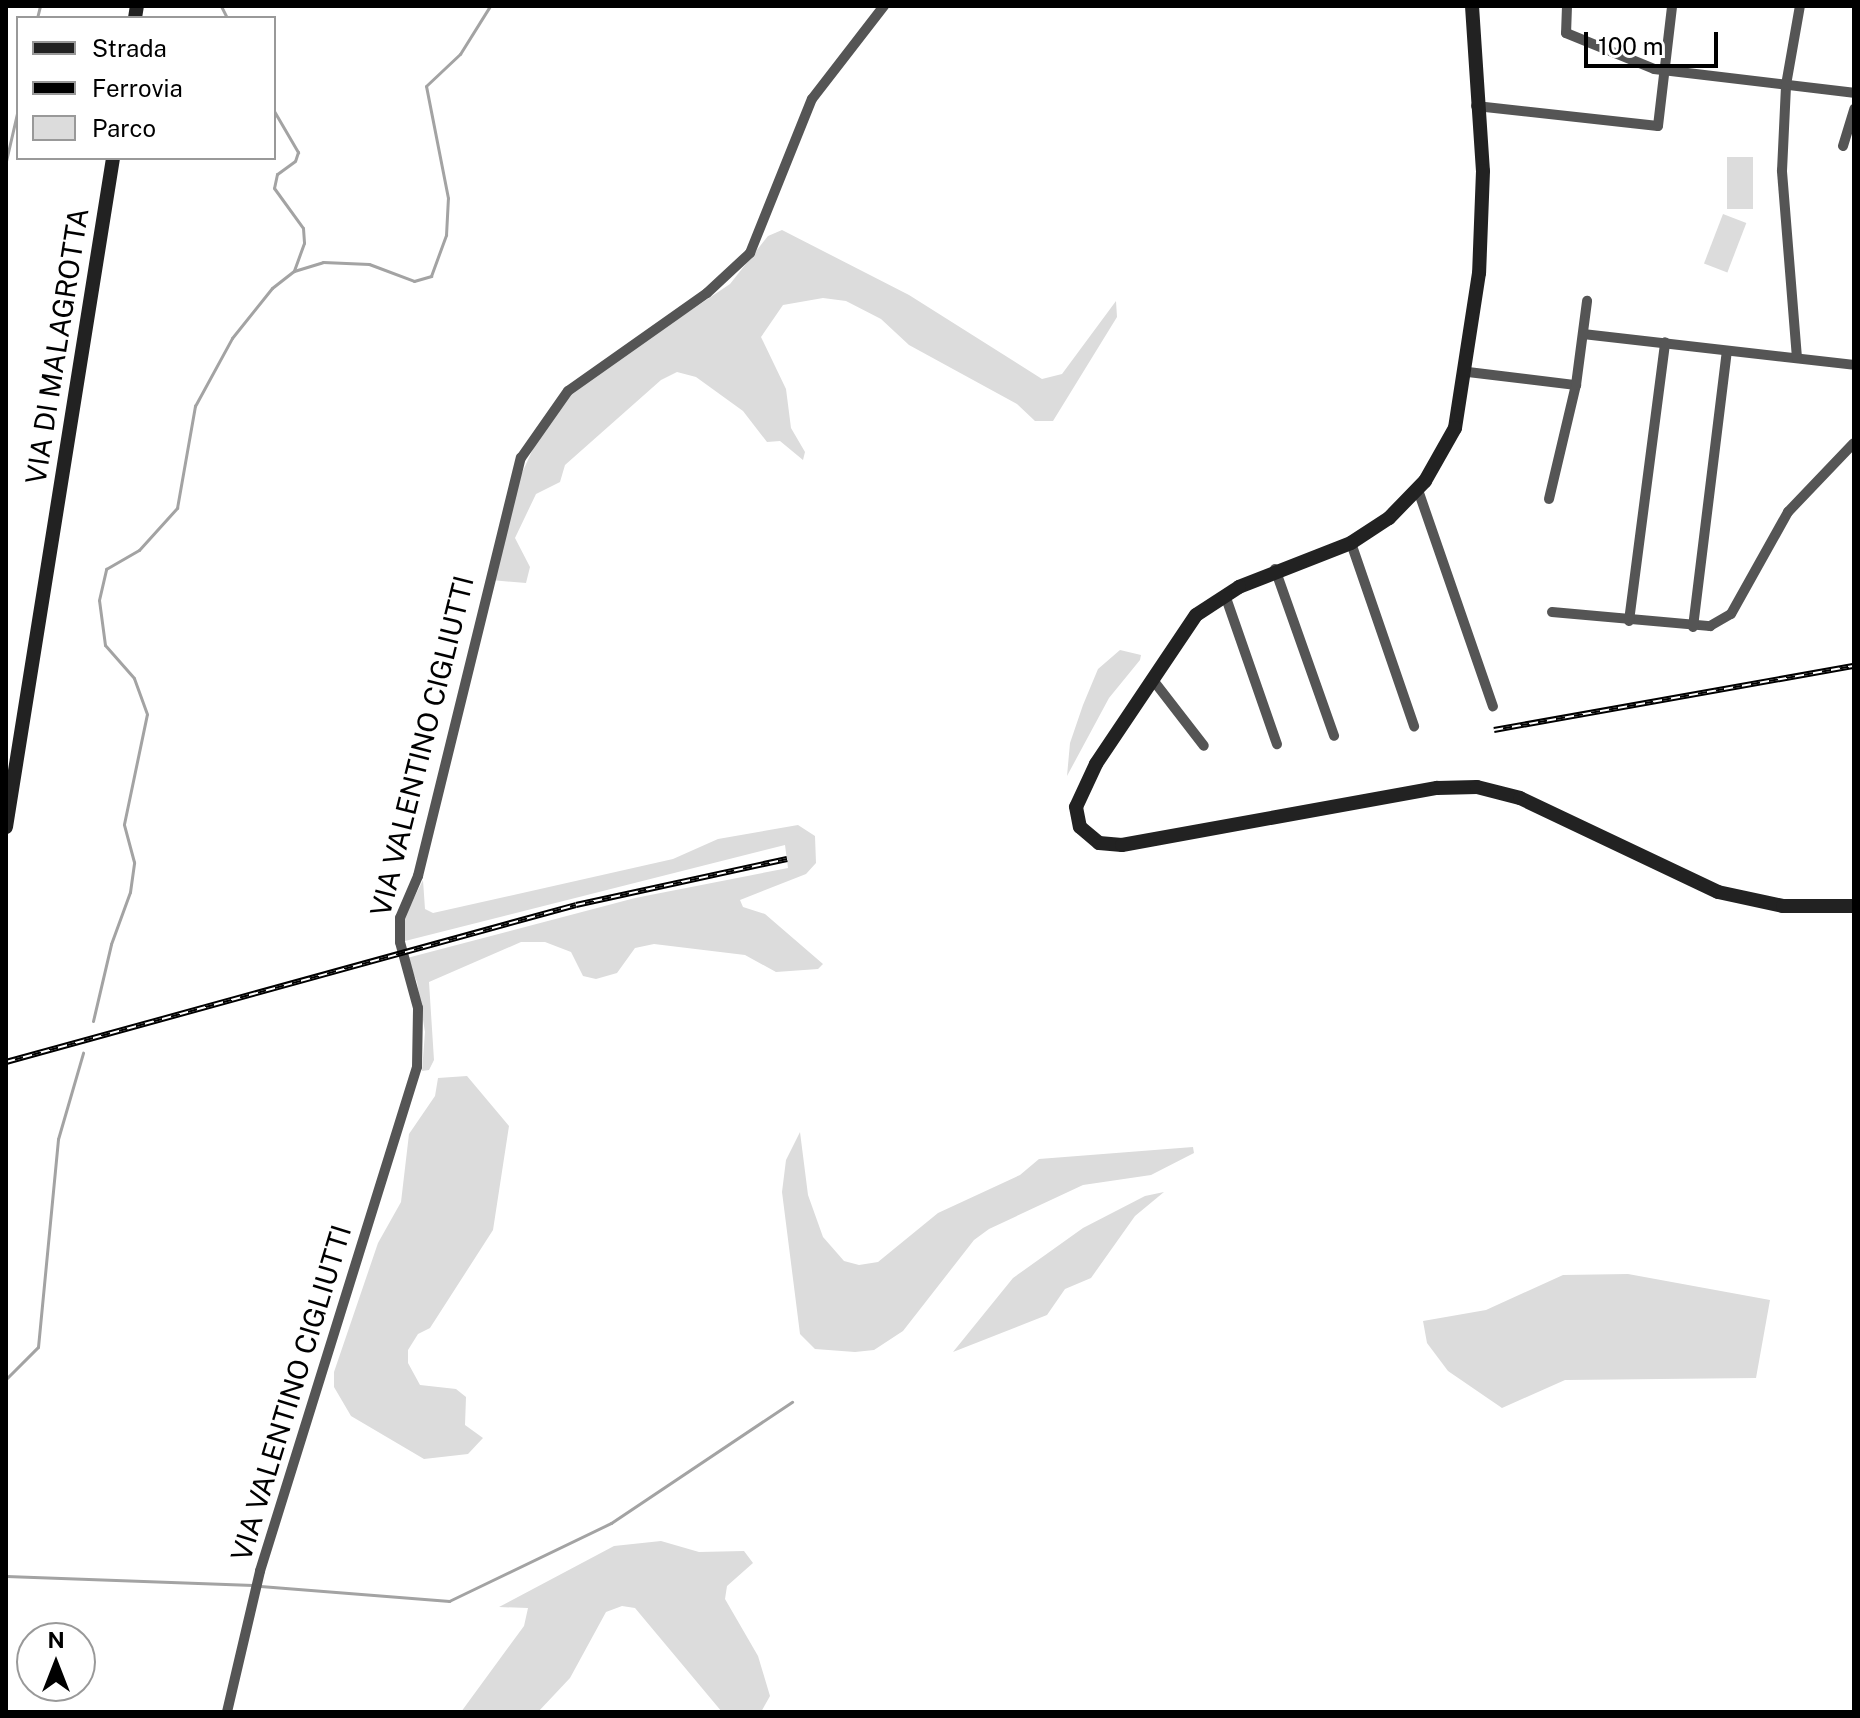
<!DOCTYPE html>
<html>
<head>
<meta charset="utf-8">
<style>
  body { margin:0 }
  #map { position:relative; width:1860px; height:1718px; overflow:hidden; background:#fff; font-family:"Public Sans",sans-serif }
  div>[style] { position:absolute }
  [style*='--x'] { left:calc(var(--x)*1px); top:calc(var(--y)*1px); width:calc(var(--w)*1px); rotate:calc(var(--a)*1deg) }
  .green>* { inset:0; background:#dcdcdc; transform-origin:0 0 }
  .stream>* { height:3px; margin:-1.5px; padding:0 1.5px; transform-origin:1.5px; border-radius:1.5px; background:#a3a3a3 }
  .street>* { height:10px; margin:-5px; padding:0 5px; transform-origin:5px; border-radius:5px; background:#555 }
  .secondary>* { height:14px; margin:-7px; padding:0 7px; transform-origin:7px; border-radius:7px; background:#222 }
  .rail>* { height:6px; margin-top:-3px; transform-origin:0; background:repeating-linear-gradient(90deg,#fff 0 9px,#000 0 18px); box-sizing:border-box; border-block:2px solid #000 }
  span { translate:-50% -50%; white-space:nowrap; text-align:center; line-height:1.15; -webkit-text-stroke:6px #fff; paint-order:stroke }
  .street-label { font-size:28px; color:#000 }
  .frame { position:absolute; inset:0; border:8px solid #000; pointer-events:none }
  .legend { position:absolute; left:16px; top:16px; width:260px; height:144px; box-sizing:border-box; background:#fff; border:2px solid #999; margin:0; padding:10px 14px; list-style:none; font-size:24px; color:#000 }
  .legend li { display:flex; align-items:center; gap:16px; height:40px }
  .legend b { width:40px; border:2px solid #999 }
  .north { position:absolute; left:16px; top:1622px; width:80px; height:80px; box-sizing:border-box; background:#fff; border:2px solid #999; border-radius:50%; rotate:0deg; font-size:22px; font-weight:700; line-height:32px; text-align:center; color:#000 }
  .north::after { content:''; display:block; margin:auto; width:28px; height:36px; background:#000; clip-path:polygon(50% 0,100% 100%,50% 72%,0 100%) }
  .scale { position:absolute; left:1584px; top:32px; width:134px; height:36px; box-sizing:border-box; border:4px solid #000; border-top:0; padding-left:10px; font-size:24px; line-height:28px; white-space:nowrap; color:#000; -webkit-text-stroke:6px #fff; paint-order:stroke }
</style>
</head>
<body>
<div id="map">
  <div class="green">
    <i style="left:1727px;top:157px;width:26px;height:52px"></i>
    <i style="left:1723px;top:214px;width:25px;height:53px;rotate:21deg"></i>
    <i style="clip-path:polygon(782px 230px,909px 295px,1042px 379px,1062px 374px,1116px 301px,1117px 317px,1053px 421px,1035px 421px,1017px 404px,909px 345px,881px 319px,846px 301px,823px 298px,783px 305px,761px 337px,786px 389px,791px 428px,805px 452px,803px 460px,780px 441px,767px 442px,743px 411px,696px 377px,677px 372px,661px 380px,565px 465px,560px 482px,536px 494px,515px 538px,530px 567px,526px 583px,491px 580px,516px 486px,538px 438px,575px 388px,730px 284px,768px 236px)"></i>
    <i style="clip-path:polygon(1120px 650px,1141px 655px,1140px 660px,1109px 698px,1067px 776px,1070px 743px,1083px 705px,1098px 669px)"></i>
    <i style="clip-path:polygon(798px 825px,815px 836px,816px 863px,806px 874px,740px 900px,743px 907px,765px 914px,823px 964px,818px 969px,776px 972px,745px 955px,654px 944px,635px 948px,617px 973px,596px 979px,583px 976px,571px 952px,545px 942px,521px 942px,429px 982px,434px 1060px,429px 1070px,422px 1071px,425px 1032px,417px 982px,407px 958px,635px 898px,788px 868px,785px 845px,405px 941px,405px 916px,423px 880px,425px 909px,433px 913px,673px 859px,718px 839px)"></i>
    <i style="clip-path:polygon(467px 1076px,509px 1126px,493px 1230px,430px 1328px,418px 1334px,408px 1350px,408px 1363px,420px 1385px,456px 1389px,466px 1397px,465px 1425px,483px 1438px,468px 1454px,424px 1459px,351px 1416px,334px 1387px,334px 1372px,378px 1243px,401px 1202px,409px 1134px,435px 1096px,438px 1078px)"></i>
    <i style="clip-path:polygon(800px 1132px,808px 1195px,823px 1237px,844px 1261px,859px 1265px,878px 1262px,938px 1213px,1020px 1175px,1039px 1159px,1193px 1147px,1194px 1153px,1151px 1175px,1083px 1185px,989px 1229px,974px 1240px,903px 1331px,874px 1350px,855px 1352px,815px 1349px,800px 1334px,782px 1192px,786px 1160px)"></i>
    <i style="clip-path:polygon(1164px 1192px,1135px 1216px,1091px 1278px,1065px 1289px,1047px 1315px,953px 1352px,1013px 1278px,1083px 1228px,1145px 1196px)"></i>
    <i style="clip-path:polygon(1628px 1274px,1770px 1300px,1756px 1378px,1565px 1380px,1502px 1408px,1448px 1371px,1427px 1343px,1423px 1321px,1486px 1310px,1563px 1275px)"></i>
    <i style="clip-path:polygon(661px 1541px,699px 1552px,744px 1551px,753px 1563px,727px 1586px,725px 1599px,758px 1656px,770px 1696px,761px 1712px,722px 1712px,635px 1608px,622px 1606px,606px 1612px,570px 1678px,538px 1712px,461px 1712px,524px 1626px,528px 1608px,499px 1607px,614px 1546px)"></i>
  </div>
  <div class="stream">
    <i style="--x:221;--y:6;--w:13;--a:63"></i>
    <i style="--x:37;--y:18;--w:12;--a:-76"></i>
    <i style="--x:274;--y:111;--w:48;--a:59.7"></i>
    <i style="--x:298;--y:152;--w:9;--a:108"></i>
    <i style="--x:295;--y:161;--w:22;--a:144"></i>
    <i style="--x:277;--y:174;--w:14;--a:102"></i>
    <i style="--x:274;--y:188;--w:49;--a:54.1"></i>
    <i style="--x:303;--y:228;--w:15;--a:86"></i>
    <i style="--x:304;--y:243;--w:30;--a:110"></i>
    <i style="--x:6;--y:161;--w:53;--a:-77"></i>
    <i style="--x:93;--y:1021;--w:79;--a:-76.8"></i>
    <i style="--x:111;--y:944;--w:55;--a:-69.9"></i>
    <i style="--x:130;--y:892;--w:30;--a:-82"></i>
    <i style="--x:134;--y:862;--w:39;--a:-105"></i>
    <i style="--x:124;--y:824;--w:112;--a:-78.2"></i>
    <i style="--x:147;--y:714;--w:38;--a:-110"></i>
    <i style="--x:134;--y:678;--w:44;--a:-131.3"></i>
    <i style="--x:105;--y:645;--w:45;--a:-97.6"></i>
    <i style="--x:99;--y:600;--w:32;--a:-77"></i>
    <i style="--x:106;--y:569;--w:38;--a:-30"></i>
    <i style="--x:139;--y:550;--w:57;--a:-47.9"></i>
    <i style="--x:177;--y:508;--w:104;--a:-80"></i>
    <i style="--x:195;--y:406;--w:77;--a:-61.4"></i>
    <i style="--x:232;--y:338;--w:64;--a:-51.3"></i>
    <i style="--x:272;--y:288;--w:28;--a:-38"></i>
    <i style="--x:294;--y:271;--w:30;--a:-17"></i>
    <i style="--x:323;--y:262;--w:46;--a:2.5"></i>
    <i style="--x:369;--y:264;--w:48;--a:20.7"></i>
    <i style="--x:414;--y:281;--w:18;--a:-16"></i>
    <i style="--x:431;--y:276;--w:44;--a:-69.9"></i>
    <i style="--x:446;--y:235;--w:37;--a:-87"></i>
    <i style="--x:448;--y:198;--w:114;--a:-101.1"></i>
    <i style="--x:426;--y:86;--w:47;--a:-43.3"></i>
    <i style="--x:460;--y:54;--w:57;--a:-58"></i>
    <i style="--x:6;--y:1379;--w:45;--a:-45"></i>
    <i style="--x:38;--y:1347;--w:209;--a:-84.5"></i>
    <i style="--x:58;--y:1139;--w:90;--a:-73.8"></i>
    <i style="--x:6;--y:1576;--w:247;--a:2.1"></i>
    <i style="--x:260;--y:1586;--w:190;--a:4.5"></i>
    <i style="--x:449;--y:1601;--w:180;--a:-25.7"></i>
    <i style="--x:611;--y:1523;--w:218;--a:-33.8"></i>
  </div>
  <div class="street">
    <i style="--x:1567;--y:6;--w:27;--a:92"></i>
    <i style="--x:1566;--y:33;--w:95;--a:22.2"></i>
    <i style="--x:1654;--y:69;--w:201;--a:6.8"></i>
    <i style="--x:1476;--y:106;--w:183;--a:6.3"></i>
    <i style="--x:1658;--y:126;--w:121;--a:-83.3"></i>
    <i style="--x:1843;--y:146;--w:39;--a:-73"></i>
    <i style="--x:1583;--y:334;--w:273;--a:6.5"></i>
    <i style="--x:1797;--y:358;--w:188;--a:-94.6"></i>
    <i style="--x:1782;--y:171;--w:86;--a:-87.3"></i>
    <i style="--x:1786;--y:85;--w:80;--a:-80"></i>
    <i style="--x:1468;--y:372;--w:109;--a:6.9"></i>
    <i style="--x:1418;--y:490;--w:229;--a:70.9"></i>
    <i style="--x:1549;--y:499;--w:117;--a:-76.7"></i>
    <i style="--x:1576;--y:385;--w:85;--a:-82.5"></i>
    <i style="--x:1351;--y:543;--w:194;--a:71"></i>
    <i style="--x:1275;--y:569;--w:177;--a:70.5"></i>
    <i style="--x:1225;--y:595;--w:158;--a:70.8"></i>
    <i style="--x:1552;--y:612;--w:159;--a:5.1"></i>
    <i style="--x:1710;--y:626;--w:24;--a:-30"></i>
    <i style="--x:1731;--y:614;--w:117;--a:-60.8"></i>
    <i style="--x:1788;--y:512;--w:95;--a:-46.3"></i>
    <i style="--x:1629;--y:621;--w:281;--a:-82.6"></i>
    <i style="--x:1693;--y:627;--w:278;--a:-83"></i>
    <i style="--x:1153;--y:680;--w:83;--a:52.3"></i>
    <i style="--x:227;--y:1712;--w:145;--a:-76.8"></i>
    <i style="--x:260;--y:1571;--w:528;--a:-72.7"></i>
    <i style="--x:417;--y:1067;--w:59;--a:-89"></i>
    <i style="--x:418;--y:1008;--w:68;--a:-105.3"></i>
    <i style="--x:400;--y:942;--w:24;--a:-90"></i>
    <i style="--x:400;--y:918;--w:46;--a:-66.8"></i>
    <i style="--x:418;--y:876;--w:431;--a:-76.2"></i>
    <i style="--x:521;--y:458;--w:82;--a:-55"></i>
    <i style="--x:568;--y:391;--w:170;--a:-35.2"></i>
    <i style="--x:707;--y:293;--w:59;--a:-42.9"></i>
    <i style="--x:750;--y:253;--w:166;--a:-68.1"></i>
    <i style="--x:812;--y:99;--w:118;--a:-52.3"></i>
  </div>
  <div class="secondary">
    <i style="--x:1472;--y:6;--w:165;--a:86.2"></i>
    <i style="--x:1483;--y:171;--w:102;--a:92.2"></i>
    <i style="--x:1479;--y:273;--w:157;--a:98.8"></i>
    <i style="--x:1455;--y:428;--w:61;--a:119.5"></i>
    <i style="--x:1425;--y:481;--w:52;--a:134.2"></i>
    <i style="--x:1389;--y:518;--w:45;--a:146.7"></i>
    <i style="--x:1351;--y:543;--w:120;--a:158.6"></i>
    <i style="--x:1239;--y:587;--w:51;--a:146.9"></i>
    <i style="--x:1196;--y:615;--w:179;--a:123.9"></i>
    <i style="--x:1096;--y:764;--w:47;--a:114.9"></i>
    <i style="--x:1076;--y:807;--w:20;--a:79"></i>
    <i style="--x:1080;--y:827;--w:25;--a:40"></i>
    <i style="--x:1099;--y:843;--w:23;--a:5"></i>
    <i style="--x:1122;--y:845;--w:320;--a:-10.3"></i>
    <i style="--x:1437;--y:788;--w:40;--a:-1.4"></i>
    <i style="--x:1477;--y:787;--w:44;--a:14.3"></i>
    <i style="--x:1520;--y:798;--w:219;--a:25.4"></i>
    <i style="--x:1718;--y:892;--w:66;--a:12.2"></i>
    <i style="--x:1783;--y:906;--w:71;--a:0"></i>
    <i style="--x:135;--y:18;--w:12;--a:-81"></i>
    <i style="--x:6;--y:827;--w:678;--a:-80.91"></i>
  </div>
  <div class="rail">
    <i style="--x:1494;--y:730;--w:366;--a:-10.1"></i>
    <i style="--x:6;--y:1062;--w:591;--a:-15.4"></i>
    <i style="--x:576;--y:905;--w:216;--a:-12.3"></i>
  </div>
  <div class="street-label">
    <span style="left:57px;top:346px;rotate:-81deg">VIA DI MALAGROTTA</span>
    <span style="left:422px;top:746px;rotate:-76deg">VIA VALENTINO CIGLIUTTI</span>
    <span style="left:291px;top:1393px;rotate:-73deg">VIA VALENTINO CIGLIUTTI</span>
  </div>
  <div class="frame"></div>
  <ul class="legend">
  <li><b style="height:10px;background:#222"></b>Strada</li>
  <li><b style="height:10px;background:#000"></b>Ferrovia</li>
  <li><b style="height:22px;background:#dcdcdc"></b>Parco</li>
  </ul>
  <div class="north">N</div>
  <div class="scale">100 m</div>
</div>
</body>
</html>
